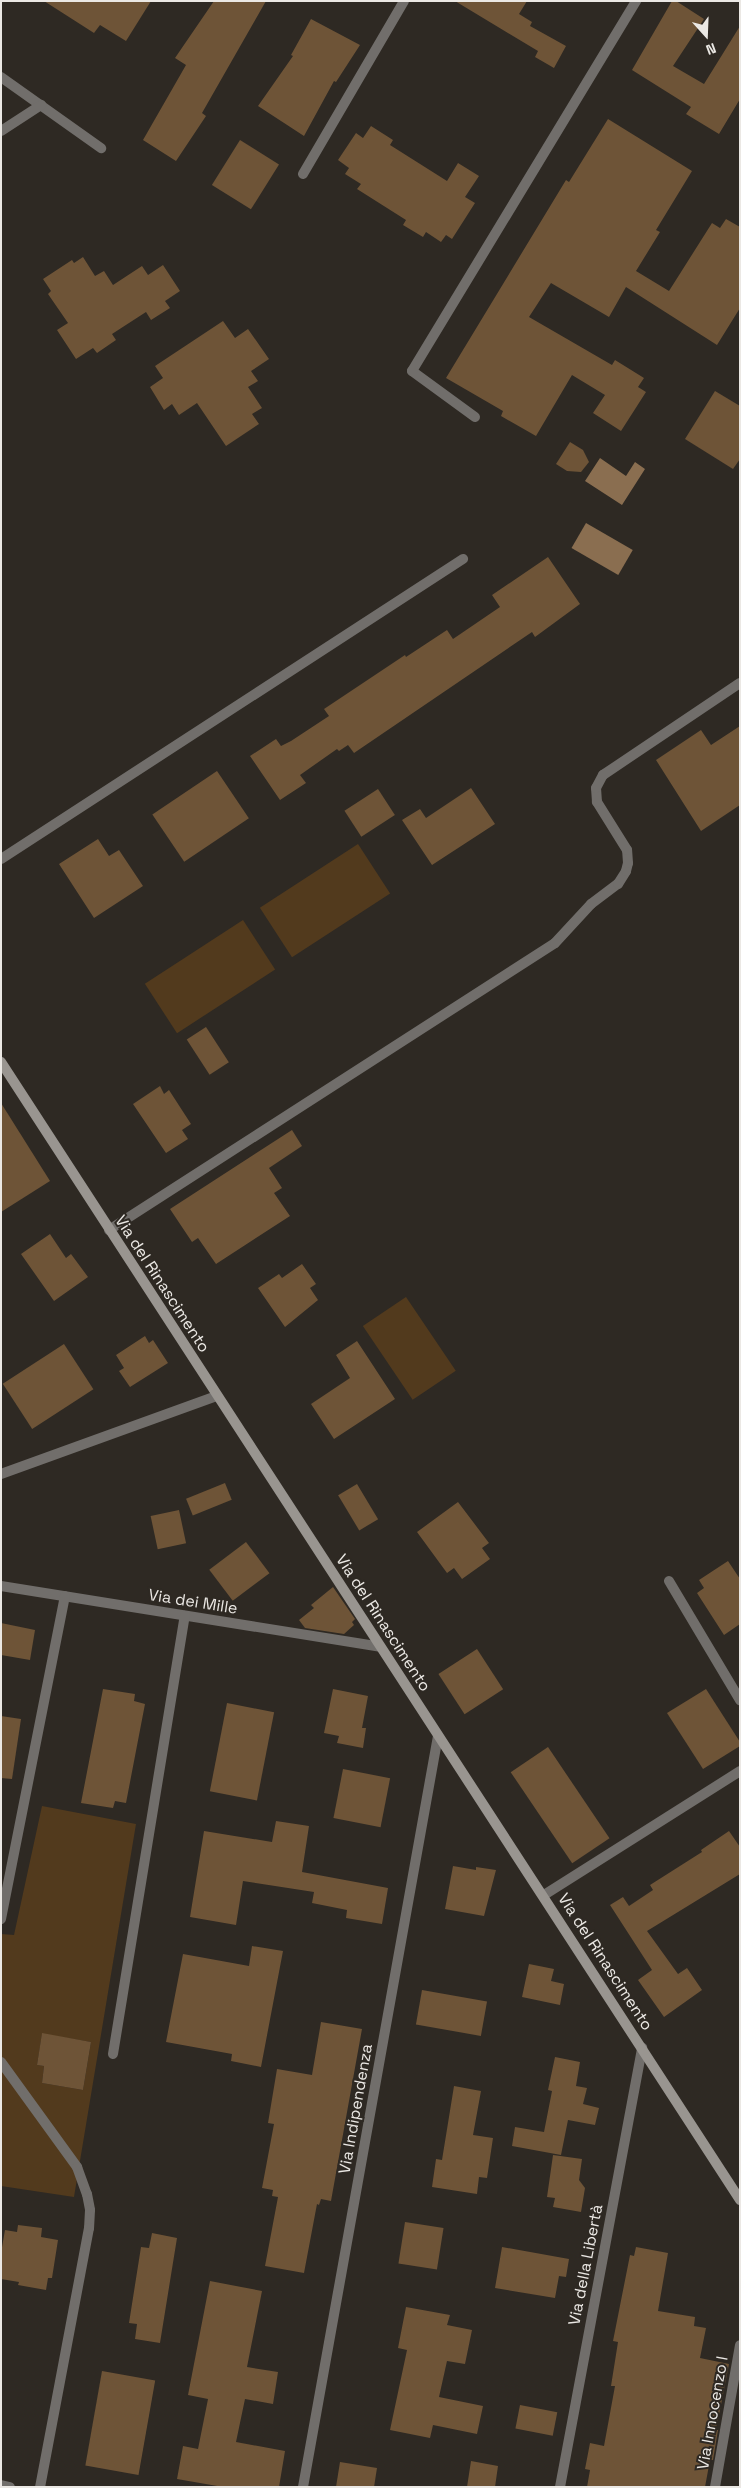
<!DOCTYPE html>
<html>
<head>
<meta charset="utf-8">
<style>
  body { margin:0 }
  #map { position:relative; width:741px; height:2488px; overflow:hidden; background:#2e2923; font-family:"Space Grotesk",sans-serif }
  div>[style] { position:absolute }
  [style*='--x'] { left:calc(var(--x)*1px); top:calc(var(--y)*1px); width:calc(var(--w)*1px); rotate:calc(var(--a)*1deg) }
  .green>* { inset:0; background:#523a1d; transform-origin:0 0 }
  .water>* { inset:0; background:#8a6e50; transform-origin:0 0 }
  .building>* { inset:0; background:#6e5437; transform-origin:0 0 }
  .street>* { height:10px; margin:-5px; padding:0 5px; transform-origin:5px; border-radius:5px; background:#716e6b }
  .secondary>* { height:10px; margin:-5px; padding:0 5px; transform-origin:5px; border-radius:5px; background:#999590 }
  span { translate:-50% -50%; white-space:nowrap; text-align:center; line-height:1.15; -webkit-text-stroke:4px #2e2923; paint-order:stroke }
  .street-label { font-size:16px; color:#ebe8e4 }
  .frame { position:absolute; inset:0; border:2px solid #ebe8e4; pointer-events:none }
  .north { position:absolute; left:681px; top:10px; width:50px; height:50px; -webkit-text-stroke:4px #2e2923; paint-order:stroke; rotate:160deg; font-size:14px; font-weight:700; line-height:20px; text-align:center; color:#ebe8e4 }
  .north::after { content:''; display:block; margin:auto; width:18px; height:22px; background:#ebe8e4; clip-path:polygon(50% 0,100% 100%,50% 72%,0 100%) }
</style>
</head>
<body>
<div id="map">
  <div class="green">
    <i style="left:358px;top:844px;width:59px;height:117px;rotate:57deg"></i>
    <i style="left:243px;top:920px;width:59px;height:117px;rotate:57deg"></i>
    <i style="left:406px;top:1297px;width:89px;height:52px;rotate:56deg"></i>
    <i style="clip-path:polygon(evenodd,42px 1806px,136px 1824px,74px 2197px,1px 2186px,1px 1934px,14px 1935px,42px 1806px,42px 2034px,91px 2042px,83px 2090px,42px 2083px,44px 2066px,37px 2065px,42px 2034px)"></i>
  </div>
  <div class="water">
    <i style="clip-path:polygon(600px 458px,626px 476px,635px 462px,645px 469px,622px 505px,585px 481px)"></i>
    <i style="left:586px;top:523px;width:54px;height:29px;rotate:30deg"></i>
  </div>
  <div class="building">
    <i style="clip-path:polygon(44px 1px,151px 1px,126px 41px,100px 25px,94px 33px)"></i>
    <i style="clip-path:polygon(214px 1px,266px 1px,202px 113px,206px 116px,176px 161px,143px 140px,186px 65px,175px 58px)"></i>
    <i style="clip-path:polygon(455px 1px,527px 1px,519px 14px,532px 22px,530px 26px,566px 46px,554px 68px,535px 57px,538px 51px)"></i>
    <i style="clip-path:polygon(672px 1px,676px 1px,704px 19px,673px 66px,704px 84px,740px 26px,740px 99px,719px 134px,686px 114px,691px 107px,632px 70px)"></i>
    <i style="clip-path:polygon(311px 19px,360px 45px,336px 82px,334px 81px,304px 136px,258px 106px,293px 56px,291px 55px)"></i>
    <i style="clip-path:polygon(608px 119px,692px 171px,656px 230px,660px 232px,636px 271px,669px 291px,712px 223px,720px 228px,726px 219px,740px 227px,740px 308px,717px 345px,626px 287px,609px 317px,551px 283px,529px 317px,612px 365px,615px 360px,644px 378px,638px 387px,646px 392px,621px 431px,593px 413px,605px 395px,572px 375px,536px 436px,501px 416px,503px 411px,446px 378px,566px 180px,569px 182px)"></i>
    <i style="clip-path:polygon(371px 126px,393px 140px,390px 145px,447px 181px,458px 163px,479px 176px,465px 197px,475px 203px,452px 239px,446px 235px,441px 242px,426px 232px,423px 237px,403px 225px,406px 220px,357px 189px,361px 184px,345px 174px,349px 168px,338px 160px,356px 133px,363px 138px)"></i>
    <i style="left:240px;top:140px;width:46px;height:53px;rotate:32deg"></i>
    <i style="clip-path:polygon(83px 257px,95px 276px,104px 271px,113px 285px,142px 266px,148px 275px,163px 265px,180px 291px,165px 301px,170px 308px,151px 320px,146px 312px,112px 334px,116px 340px,97px 353px,93px 348px,76px 359px,57px 330px,68px 323px,48px 294px,51px 291px,43px 279px,72px 260px,74px 263px)"></i>
    <i style="clip-path:polygon(223px 321px,235px 338px,248px 329px,269px 359px,251px 371px,258px 381px,248px 387px,262px 408px,252px 414px,259px 424px,226px 446px,197px 403px,179px 415px,172px 404px,164px 410px,150px 387px,163px 378px,155px 366px)"></i>
    <i style="clip-path:polygon(715px 391px,740px 406px,740px 459px,733px 469px,685px 439px)"></i>
    <i style="clip-path:polygon(570px 442px,583px 450px,589px 462px,581px 472px,567px 471px,556px 464px)"></i>
    <i style="clip-path:polygon(548px 557px,580px 604px,535px 637px,532px 632px,354px 753px,348px 745px,339px 751px,337px 749px,300px 775px,306px 783px,280px 800px,250px 756px,276px 739px,281px 746px,291px 741px,329px 716px,324px 709px,405px 655px,406px 657px,447px 630px,453px 639px,500px 607px,492px 595px)"></i>
    <i style="clip-path:polygon(740px 726px,740px 805px,701px 831px,656px 760px,701px 730px,711px 745px)"></i>
    <i style="left:217px;top:771px;width:57px;height:78px;rotate:56deg"></i>
    <i style="clip-path:polygon(471px 788px,495px 824px,432px 865px,402px 820px,420px 809px,426px 818px)"></i>
    <i style="left:378px;top:789px;width:31px;height:40px;rotate:57deg"></i>
    <i style="clip-path:polygon(98px 839px,109px 856px,119px 850px,143px 886px,94px 918px,59px 864px)"></i>
    <i style="left:206px;top:1027px;width:42px;height:23px;rotate:57deg"></i>
    <i style="clip-path:polygon(160px 1086px,164px 1094px,169px 1090px,191px 1124px,182px 1130px,188px 1139px,166px 1153px,133px 1104px)"></i>
    <i style="clip-path:polygon(1px 1103px,50px 1181px,1px 1212px)"></i>
    <i style="clip-path:polygon(292px 1130px,302px 1146px,269px 1168px,282px 1188px,274px 1193px,290px 1216px,216px 1264px,198px 1238px,192px 1242px,170px 1209px)"></i>
    <i style="clip-path:polygon(50px 1234px,66px 1258px,71px 1254px,88px 1277px,54px 1301px,21px 1254px)"></i>
    <i style="clip-path:polygon(302px 1264px,316px 1284px,310px 1288px,318px 1300px,285px 1327px,258px 1288px,279px 1274px,282px 1278px)"></i>
    <i style="clip-path:polygon(145px 1336px,149px 1343px,153px 1340px,168px 1363px,130px 1387px,119px 1371px,124px 1368px,116px 1355px)"></i>
    <i style="clip-path:polygon(357px 1341px,395px 1399px,334px 1439px,311px 1404px,350px 1378px,336px 1355px)"></i>
    <i style="left:64px;top:1344px;width:54px;height:73px;rotate:57deg"></i>
    <i style="left:225px;top:1483px;width:18px;height:42px;rotate:68deg"></i>
    <i style="left:357px;top:1484px;width:41px;height:22px;rotate:59deg"></i>
    <i style="clip-path:polygon(458px 1502px,489px 1543px,482px 1548px,490px 1559px,462px 1579px,454px 1568px,447px 1573px,417px 1532px)"></i>
    <i style="left:179px;top:1510px;width:34px;height:29px;rotate:78deg"></i>
    <i style="left:246px;top:1542px;width:39px;height:46px;rotate:53deg"></i>
    <i style="clip-path:polygon(728px 1561px,740px 1579px,740px 1624px,724px 1635px,697px 1593px,704px 1588px,699px 1580px)"></i>
    <i style="clip-path:polygon(333px 1587px,355px 1619px,352px 1622px,354px 1625px,344px 1634px,305px 1628px,299px 1620px,314px 1608px,311px 1605px)"></i>
    <i style="clip-path:polygon(1px 1623px,35px 1630px,30px 1660px,1px 1655px)"></i>
    <i style="left:477px;top:1649px;width:48px;height:46px;rotate:57deg"></i>
    <i style="clip-path:polygon(103px 1689px,135px 1694px,134px 1701px,145px 1704px,126px 1803px,115px 1801px,113px 1808px,81px 1803px)"></i>
    <i style="clip-path:polygon(333px 1689px,368px 1696px,362px 1728px,366px 1728px,363px 1748px,337px 1743px,339px 1736px,324px 1733px)"></i>
    <i style="clip-path:polygon(706px 1689px,740px 1742px,740px 1746px,703px 1769px,667px 1713px)"></i>
    <i style="left:227px;top:1703px;width:48px;height:90px;rotate:11deg"></i>
    <i style="clip-path:polygon(1px 1716px,21px 1719px,12px 1779px,1px 1778px)"></i>
    <i style="left:548px;top:1747px;width:110px;height:45px;rotate:56deg"></i>
    <i style="left:343px;top:1769px;width:48px;height:50px;rotate:11deg"></i>
    <i style="clip-path:polygon(276px 1821px,309px 1826px,302px 1872px,388px 1888px,382px 1924px,346px 1918px,347px 1910px,312px 1903px,314px 1892px,243px 1881px,236px 1925px,190px 1917px,204px 1831px,272px 1842px)"></i>
    <i style="clip-path:polygon(729px 1831px,740px 1847px,740px 1874px,647px 1931px,678px 1974px,687px 1968px,702px 1990px,664px 2017px,638px 1980px,652px 1970px,610px 1905px,623px 1897px,629px 1906px,653px 1890px,650px 1885px,702px 1852px,701px 1850px)"></i>
    <i style="clip-path:polygon(453px 1866px,476px 1870px,476px 1867px,496px 1870px,484px 1916px,445px 1909px)"></i>
    <i style="clip-path:polygon(252px 1946px,283px 1951px,261px 2067px,231px 2061px,232px 2054px,166px 2042px,183px 1954px,249px 1966px)"></i>
    <i style="clip-path:polygon(529px 1964px,554px 1969px,551px 1981px,564px 1984px,560px 2005px,522px 1997px)"></i>
    <i style="left:422px;top:1990px;width:66px;height:35px;rotate:10deg"></i>
    <i style="clip-path:polygon(321px 2022px,362px 2029px,331px 2201px,321px 2199px,319px 2205px,317px 2204px,304px 2273px,265px 2266px,278px 2197px,272px 2196px,273px 2190px,262px 2188px,274px 2124px,268px 2123px,277px 2069px,312px 2075px)"></i>
    <i style="clip-path:polygon(42px 2033px,91px 2042px,83px 2090px,42px 2083px,44px 2066px,37px 2065px)"></i>
    <i style="clip-path:polygon(555px 2057px,580px 2062px,576px 2086px,587px 2088px,583px 2104px,599px 2108px,595px 2125px,568px 2120px,561px 2155px,512px 2146px,515px 2127px,544px 2132px,552px 2091px,548px 2090px)"></i>
    <i style="clip-path:polygon(454px 2086px,481px 2091px,473px 2135px,493px 2138px,487px 2178px,479px 2177px,477px 2194px,432px 2187px,436px 2159px,442px 2160px)"></i>
    <i style="clip-path:polygon(553px 2155px,582px 2159px,579px 2180px,585px 2188px,581px 2212px,553px 2207px,555px 2198px,547px 2197px)"></i>
    <i style="left:405px;top:2222px;width:39px;height:42px;rotate:9deg"></i>
    <i style="clip-path:polygon(18px 2225px,42px 2228px,41px 2237px,58px 2240px,52px 2278px,48px 2278px,46px 2290px,18px 2285px,19px 2282px,1px 2279px,1px 2253px,5px 2230px,17px 2232px)"></i>
    <i style="clip-path:polygon(152px 2233px,177px 2238px,160px 2343px,135px 2339px,137px 2324px,129px 2323px,141px 2247px,149px 2248px)"></i>
    <i style="clip-path:polygon(502px 2247px,569px 2259px,566px 2277px,559px 2276px,555px 2298px,495px 2288px)"></i>
    <i style="clip-path:polygon(636px 2247px,668px 2253px,658px 2311px,695px 2317px,694px 2326px,706px 2328px,700px 2358px,729px 2364px,716px 2430px,718px 2430px,713px 2460px,710px 2460px,705px 2487px,587px 2487px,590px 2470px,585px 2469px,590px 2443px,604px 2446px,615px 2386px,611px 2386px,618px 2342px,613px 2341px,630px 2255px,634px 2256px)"></i>
    <i style="clip-path:polygon(210px 2281px,262px 2291px,247px 2367px,278px 2372px,273px 2404px,245px 2399px,236px 2442px,285px 2451px,279px 2487px,223px 2487px,177px 2479px,183px 2446px,198px 2449px,208px 2399px,188px 2395px)"></i>
    <i style="clip-path:polygon(406px 2307px,450px 2315px,447px 2325px,472px 2330px,465px 2364px,447px 2361px,439px 2397px,483px 2406px,477px 2434px,433px 2425px,430px 2438px,390px 2430px,407px 2350px,398px 2348px)"></i>
    <i style="left:102px;top:2371px;width:54px;height:96px;rotate:10deg"></i>
    <i style="left:520px;top:2405px;width:38px;height:24px;rotate:11deg"></i>
    <i style="clip-path:polygon(471px 2461px,498px 2466px,495px 2487px,467px 2487px)"></i>
    <i style="clip-path:polygon(340px 2462px,377px 2468px,374px 2487px,336px 2487px)"></i>
  </div>
  <div class="street">
    <i style="--x:1;--y:77;--w:123;--a:35.4"></i>
    <i style="--x:1;--y:131;--w:48;--a:-33"></i>
    <i style="--x:303;--y:174;--w:200;--a:-59.7"></i>
    <i style="--x:475;--y:417;--w:78;--a:-143.9"></i>
    <i style="--x:412;--y:371;--w:433;--a:-58.8"></i>
    <i style="--x:1;--y:859;--w:551;--a:-33"></i>
    <i style="--x:109;--y:1230;--w:530;--a:-32.76"></i>
    <i style="--x:555;--y:943;--w:53;--a:-47.3"></i>
    <i style="--x:591;--y:904;--w:34;--a:-37"></i>
    <i style="--x:618;--y:884;--w:15;--a:-58"></i>
    <i style="--x:626;--y:871;--w:8;--a:-76"></i>
    <i style="--x:628;--y:863;--w:13;--a:-94"></i>
    <i style="--x:627;--y:850;--w:57;--a:-122"></i>
    <i style="--x:597;--y:802;--w:14;--a:-94"></i>
    <i style="--x:596;--y:788;--w:15;--a:-62"></i>
    <i style="--x:603;--y:775;--w:165;--a:-33.9"></i>
    <i style="--x:1;--y:1474;--w:230;--a:-19.9"></i>
    <i style="--x:669;--y:1581;--w:139;--a:59.2"></i>
    <i style="--x:1;--y:1586;--w:384;--a:9.1"></i>
    <i style="--x:544;--y:1895;--w:232;--a:-32.3"></i>
    <i style="--x:1;--y:1919;--w:329;--a:-78.8"></i>
    <i style="--x:113;--y:2054;--w:444;--a:-80.7"></i>
    <i style="--x:1;--y:2062;--w:130;--a:54.1"></i>
    <i style="--x:77;--y:2167;--w:29;--a:70"></i>
    <i style="--x:87;--y:2194;--w:16;--a:79"></i>
    <i style="--x:90;--y:2210;--w:18;--a:93"></i>
    <i style="--x:89;--y:2228;--w:264;--a:100.7"></i>
    <i style="--x:1;--y:2485;--w:9;--a:13"></i>
    <i style="--x:303;--y:2487;--w:763;--a:-79.81"></i>
    <i style="--x:560;--y:2487;--w:447;--a:-79.4"></i>
    <i style="--x:715;--y:2487;--w:144;--a:-80"></i>
  </div>
  <div class="secondary">
    <i style="--x:1;--y:1062;--w:1357;--a:57"></i>
  </div>
  <div class="street-label">
    <span style="left:162px;top:1284px;rotate:57deg">Via del Rinascimento</span>
    <span style="left:193px;top:1602px;rotate:9deg">Via dei Mille</span>
    <span style="left:383px;top:1623px;rotate:57deg">Via del Rinascimento</span>
    <span style="left:605px;top:1962px;rotate:57deg">Via del Rinascimento</span>
    <span style="left:356px;top:2109px;rotate:-80deg">Via Indipendenza</span>
    <span style="left:586px;top:2265px;rotate:-79deg">Via della Libertà</span>
    <span style="left:713px;top:2413px;rotate:-80deg">Via Innocenzo I</span>
  </div>
  <div class="frame"></div>
  <div class="north">N</div>
</div>
</body>
</html>
